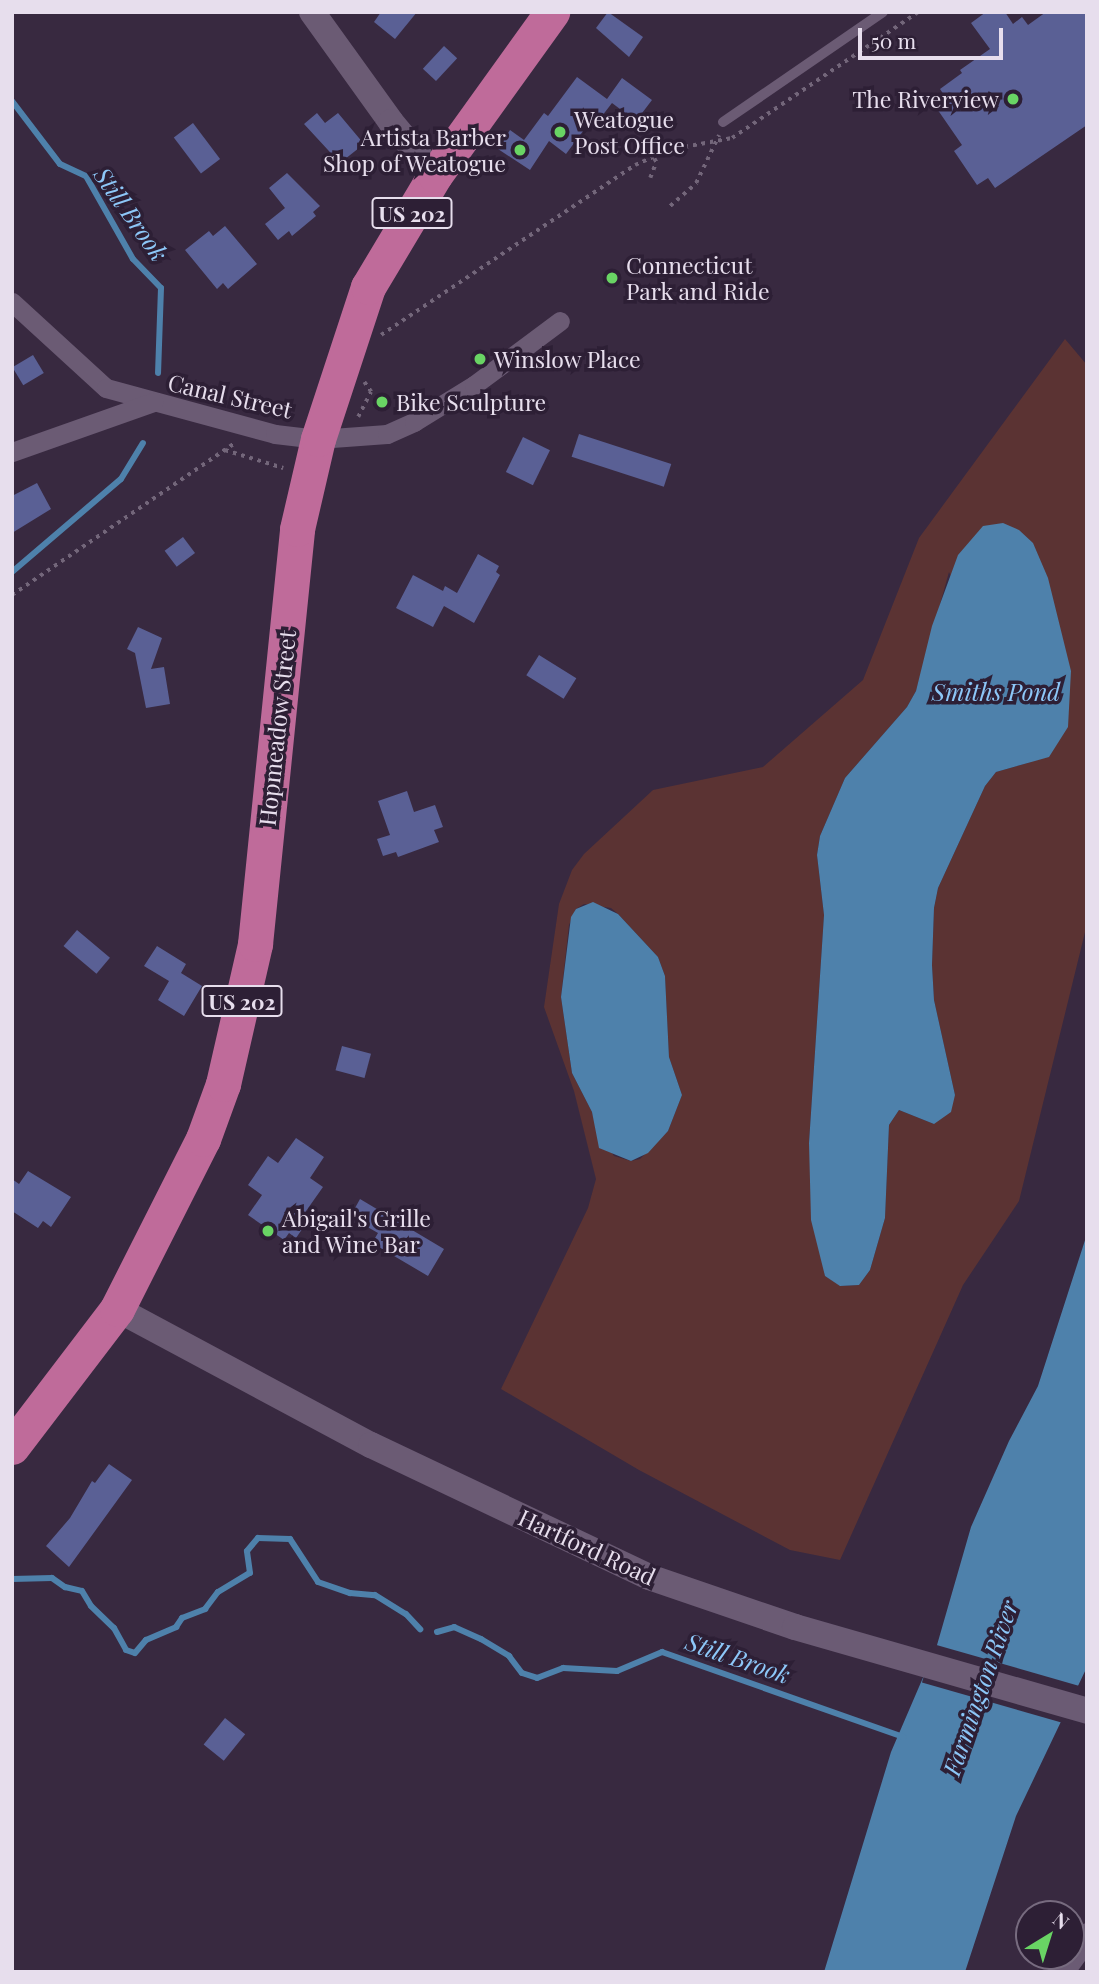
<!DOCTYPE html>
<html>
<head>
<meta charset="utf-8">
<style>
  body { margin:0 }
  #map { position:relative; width:1099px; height:1984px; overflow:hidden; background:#382940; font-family:"Playfair Display",serif }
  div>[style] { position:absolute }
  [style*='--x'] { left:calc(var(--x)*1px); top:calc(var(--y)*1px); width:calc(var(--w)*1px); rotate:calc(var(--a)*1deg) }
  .green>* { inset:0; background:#5b3333 }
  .water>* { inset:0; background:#4e81ab }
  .pier>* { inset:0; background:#382940; transform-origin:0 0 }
  .stream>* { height:6px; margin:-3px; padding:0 3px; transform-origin:3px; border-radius:3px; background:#4e81ab }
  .building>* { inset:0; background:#5a6095; transform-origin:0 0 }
  .path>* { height:3.5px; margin-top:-1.75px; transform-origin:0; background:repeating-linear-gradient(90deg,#73667a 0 3.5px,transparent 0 8.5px) }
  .lane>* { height:10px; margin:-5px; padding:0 5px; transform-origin:5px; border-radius:5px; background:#6b5b74 }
  .street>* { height:19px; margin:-9.5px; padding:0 9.5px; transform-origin:9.5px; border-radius:9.5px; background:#6b5b74 }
  .secondary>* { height:26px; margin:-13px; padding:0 13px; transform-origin:13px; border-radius:13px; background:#6b5b74 }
  .highway>* { height:35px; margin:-17.5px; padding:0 17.5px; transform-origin:17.5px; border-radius:17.5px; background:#bf6b9a }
  .dots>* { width:19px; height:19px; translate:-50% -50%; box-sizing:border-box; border:4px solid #2d1f35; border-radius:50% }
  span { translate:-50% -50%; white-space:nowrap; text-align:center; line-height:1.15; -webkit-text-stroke:7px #2d1f35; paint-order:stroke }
  .shield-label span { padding:2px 5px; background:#2d1f35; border:2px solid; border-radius:5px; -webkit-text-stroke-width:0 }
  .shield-label { font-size:21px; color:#e7deed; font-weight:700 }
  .poi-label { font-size:23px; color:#e7deed }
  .right { translate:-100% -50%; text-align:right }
  .left { translate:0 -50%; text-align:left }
  .street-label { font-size:23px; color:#e7deed }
  .water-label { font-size:24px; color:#8dc7f8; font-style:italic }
  .frame { position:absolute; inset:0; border:14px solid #e7deed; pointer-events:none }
  .north { position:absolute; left:1015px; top:1900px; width:70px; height:70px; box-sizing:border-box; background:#2d1f35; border:2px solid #776b7f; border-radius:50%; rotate:38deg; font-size:19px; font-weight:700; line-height:28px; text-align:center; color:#e7deed }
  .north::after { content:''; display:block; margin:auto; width:24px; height:32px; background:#69d464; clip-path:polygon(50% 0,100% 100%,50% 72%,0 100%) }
  .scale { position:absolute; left:858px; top:28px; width:145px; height:32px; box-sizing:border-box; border:4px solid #e7deed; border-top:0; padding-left:9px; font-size:21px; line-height:24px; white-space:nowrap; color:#e7deed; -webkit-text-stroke:5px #2d1f35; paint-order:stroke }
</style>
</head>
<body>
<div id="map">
  <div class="green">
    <i style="clip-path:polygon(evenodd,1065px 339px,1087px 365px,1087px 924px,1019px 1201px,963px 1285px,840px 1560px,790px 1550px,639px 1470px,501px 1389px,588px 1208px,596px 1179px,574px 1091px,544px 1007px,559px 904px,572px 870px,584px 854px,653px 790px,763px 767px,863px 680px,919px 538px,1065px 339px,949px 572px,1031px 762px,996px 772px,985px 786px,938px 888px,934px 908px,932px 965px,934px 1000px,955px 1095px,934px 1124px,899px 1110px,889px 1125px,885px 1218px,870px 1270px,859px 1285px,841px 1286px,825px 1276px,809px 1143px,824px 915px,817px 855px,820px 836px,845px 778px,907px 707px,916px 691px,949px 572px,1065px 339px,584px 904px,611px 908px,618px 914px,658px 957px,665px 976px,669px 1057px,682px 1095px,668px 1131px,640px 1159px,631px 1161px,614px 1156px,597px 1130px,592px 1112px,572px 1073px,561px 997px,569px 925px,576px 909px,584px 904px)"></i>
  </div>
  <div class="water">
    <i style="clip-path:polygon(1003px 523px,1019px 530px,1033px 543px,1048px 578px,1071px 671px,1068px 727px,1049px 757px,996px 772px,985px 786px,938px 888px,934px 908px,932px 965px,934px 1000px,955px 1095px,951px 1112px,934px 1124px,899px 1110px,889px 1125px,885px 1218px,870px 1270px,859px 1285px,840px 1286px,825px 1276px,811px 1220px,809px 1143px,824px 915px,817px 855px,820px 836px,845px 778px,907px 707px,916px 691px,932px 626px,958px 555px,983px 526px)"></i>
    <i style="clip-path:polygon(593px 902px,618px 914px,658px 957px,665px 976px,669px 1057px,682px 1095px,668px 1131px,648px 1153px,631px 1161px,599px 1148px,592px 1112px,572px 1073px,561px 997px,571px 917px,576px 909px)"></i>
    <i style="clip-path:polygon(1087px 1234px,1087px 1667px,1016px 1816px,965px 1972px,824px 1972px,891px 1752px,937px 1645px,971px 1527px,1009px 1441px,1038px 1386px)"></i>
  </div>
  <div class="pier">
    <i style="left:933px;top:1644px;width:155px;height:40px;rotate:16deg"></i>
  </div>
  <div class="stream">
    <i style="--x:12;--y:101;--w:79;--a:52.7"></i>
    <i style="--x:60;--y:164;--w:29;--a:25"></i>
    <i style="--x:86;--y:176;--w:95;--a:60.5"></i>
    <i style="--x:133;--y:259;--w:40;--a:46"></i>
    <i style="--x:161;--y:288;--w:85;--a:92"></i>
    <i style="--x:12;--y:572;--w:143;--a:-40.5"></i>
    <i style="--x:121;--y:479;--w:42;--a:-58.6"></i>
    <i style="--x:12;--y:1579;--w:40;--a:-1.4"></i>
    <i style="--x:52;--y:1578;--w:16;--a:35"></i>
    <i style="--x:65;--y:1587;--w:17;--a:13"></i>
    <i style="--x:82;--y:1591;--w:17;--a:59"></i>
    <i style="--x:91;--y:1606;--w:32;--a:44"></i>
    <i style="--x:114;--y:1628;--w:25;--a:61"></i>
    <i style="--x:126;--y:1650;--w:9;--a:18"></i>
    <i style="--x:135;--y:1653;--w:17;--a:-50"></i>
    <i style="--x:146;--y:1640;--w:33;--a:-23"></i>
    <i style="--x:176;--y:1627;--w:11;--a:-56"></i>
    <i style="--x:182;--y:1618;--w:25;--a:-21"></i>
    <i style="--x:205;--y:1609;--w:21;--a:-53"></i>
    <i style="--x:218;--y:1592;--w:37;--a:-31"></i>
    <i style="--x:250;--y:1573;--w:22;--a:-98"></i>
    <i style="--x:247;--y:1551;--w:17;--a:-50"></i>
    <i style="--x:258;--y:1538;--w:32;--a:2"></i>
    <i style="--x:290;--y:1539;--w:51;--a:56.9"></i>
    <i style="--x:318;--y:1582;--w:34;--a:19"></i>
    <i style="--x:350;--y:1593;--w:25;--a:5"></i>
    <i style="--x:375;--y:1595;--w:36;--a:32"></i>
    <i style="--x:406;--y:1614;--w:21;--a:47"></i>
    <i style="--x:437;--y:1632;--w:18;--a:-16"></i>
    <i style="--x:454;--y:1627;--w:30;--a:24"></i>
    <i style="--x:481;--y:1639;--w:33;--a:31"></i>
    <i style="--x:509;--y:1656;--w:21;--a:53"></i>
    <i style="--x:522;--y:1673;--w:16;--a:18"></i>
    <i style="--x:537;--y:1678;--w:28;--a:-21"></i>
    <i style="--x:563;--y:1668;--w:54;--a:3.2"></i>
    <i style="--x:617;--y:1671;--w:49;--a:-22.9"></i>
    <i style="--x:662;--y:1652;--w:256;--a:19.4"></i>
  </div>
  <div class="building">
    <i style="clip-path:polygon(381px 12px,417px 12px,395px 39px,374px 22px)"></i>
    <i style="clip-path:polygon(608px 12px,643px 37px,629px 57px,596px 28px)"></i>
    <i style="clip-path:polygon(986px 12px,1005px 12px,1013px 24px,1022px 17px,1028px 25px,1046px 12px,1087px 12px,1087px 125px,995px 188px,988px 178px,977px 185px,954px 151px,962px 145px,933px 103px,944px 95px,940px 89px,962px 73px,960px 70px,990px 49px,971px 23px)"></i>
    <i style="left:444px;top:46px;width:18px;height:31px;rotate:43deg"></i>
    <i style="clip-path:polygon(577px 77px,607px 99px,622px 78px,652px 100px,636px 121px,612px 103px,602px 116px,600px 114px,595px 121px,592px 119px,566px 154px,549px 141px,530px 170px,498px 149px,510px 130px,524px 140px,544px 113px,548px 116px)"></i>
    <i style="clip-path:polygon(317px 113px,325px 123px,338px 113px,364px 144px,340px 163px,304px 124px)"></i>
    <i style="left:193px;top:123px;width:45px;height:24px;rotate:53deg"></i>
    <i style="clip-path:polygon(287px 173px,320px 206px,313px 212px,316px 216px,292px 236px,289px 231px,278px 240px,265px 224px,285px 208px,269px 188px)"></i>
    <i style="clip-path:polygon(225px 226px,257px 264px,228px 289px,223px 283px,217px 289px,185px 250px,209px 231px,213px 236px)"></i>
    <i style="left:33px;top:355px;width:21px;height:24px;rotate:59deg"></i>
    <i style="left:579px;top:434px;width:97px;height:24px;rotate:18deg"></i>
    <i style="left:523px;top:437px;width:30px;height:39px;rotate:26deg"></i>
    <i style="clip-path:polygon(37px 483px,51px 509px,12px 533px,12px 496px)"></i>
    <i style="left:183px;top:537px;width:20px;height:23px;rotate:53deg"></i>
    <i style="clip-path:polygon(478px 554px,499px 566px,496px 572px,500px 575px,474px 623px,444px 606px,433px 627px,396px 608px,413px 575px,443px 591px,445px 586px,457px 593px)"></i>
    <i style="clip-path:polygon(138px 627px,162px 638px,151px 669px,164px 667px,170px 704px,146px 708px,135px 653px,127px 649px)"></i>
    <i style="left:539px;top:655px;width:44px;height:24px;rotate:32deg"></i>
    <i style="clip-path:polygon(407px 791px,414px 812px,435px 805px,443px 827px,434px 830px,439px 842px,398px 857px,396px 852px,383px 856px,377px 839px,390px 835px,378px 801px)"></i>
    <i style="left:77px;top:930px;width:43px;height:21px;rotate:40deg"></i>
    <i style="clip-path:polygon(157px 946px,186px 964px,181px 973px,202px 986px,184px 1016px,158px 1000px,169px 981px,144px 966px)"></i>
    <i style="left:342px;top:1046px;width:30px;height:25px;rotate:15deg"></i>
    <i style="clip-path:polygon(296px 1138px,324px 1157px,310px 1178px,323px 1187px,299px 1221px,305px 1225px,296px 1238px,289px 1233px,284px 1240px,248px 1215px,262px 1195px,248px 1185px,268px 1156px,278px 1163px)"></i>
    <i style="clip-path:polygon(28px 1171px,71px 1197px,51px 1227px,43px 1221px,38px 1228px,12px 1211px,12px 1179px,19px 1184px)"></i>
    <i style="clip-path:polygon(360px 1199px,444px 1249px,428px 1276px,372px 1243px,378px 1233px,350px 1217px)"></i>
    <i style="clip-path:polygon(109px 1464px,132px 1480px,69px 1567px,46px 1546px,70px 1518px,92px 1481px,95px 1483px)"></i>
    <i style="left:225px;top:1718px;width:26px;height:34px;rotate:39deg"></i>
  </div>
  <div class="path">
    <i style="--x:650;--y:178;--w:17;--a:-69"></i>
    <i style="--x:656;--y:162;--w:8;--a:-120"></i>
    <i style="--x:670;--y:206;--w:35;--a:-41"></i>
    <i style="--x:696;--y:183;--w:53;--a:-64.4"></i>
    <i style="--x:381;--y:335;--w:306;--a:-33.8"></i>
    <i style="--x:635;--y:165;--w:36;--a:-24"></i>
    <i style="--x:668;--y:150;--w:65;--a:-10.6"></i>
    <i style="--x:732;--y:138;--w:225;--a:-34.1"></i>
    <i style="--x:358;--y:417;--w:28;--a:-63"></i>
    <i style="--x:371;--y:392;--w:12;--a:-125"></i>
    <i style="--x:225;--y:450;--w:61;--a:17.2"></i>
    <i style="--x:12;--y:595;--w:271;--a:-34.3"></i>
  </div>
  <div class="lane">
    <i style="--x:723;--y:122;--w:194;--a:-34.5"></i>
  </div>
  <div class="street">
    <i style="--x:12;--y:302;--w:127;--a:42.5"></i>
    <i style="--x:106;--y:388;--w:175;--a:15.2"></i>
    <i style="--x:275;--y:434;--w:43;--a:6.6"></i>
    <i style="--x:318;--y:439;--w:69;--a:-4.1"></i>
    <i style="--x:387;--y:434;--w:30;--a:-24"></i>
    <i style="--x:414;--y:422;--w:70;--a:-31.7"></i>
    <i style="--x:474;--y:385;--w:107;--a:-36.7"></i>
    <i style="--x:12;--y:452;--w:150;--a:-19.5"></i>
  </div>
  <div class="secondary">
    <i style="--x:312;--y:12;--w:135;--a:54.3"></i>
    <i style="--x:391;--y:122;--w:69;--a:50.3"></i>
    <i style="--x:117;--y:1309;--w:288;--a:28.2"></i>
    <i style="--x:371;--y:1445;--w:308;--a:25.4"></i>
    <i style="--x:649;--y:1577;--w:154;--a:18.9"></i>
    <i style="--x:795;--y:1627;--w:304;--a:16"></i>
    <i style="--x:1061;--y:1972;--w:44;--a:-54.2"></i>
  </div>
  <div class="highway">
    <i style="--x:12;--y:1447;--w:173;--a:-52.7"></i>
    <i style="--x:117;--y:1309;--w:191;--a:-63.2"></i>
    <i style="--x:203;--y:1139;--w:59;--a:-70"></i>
    <i style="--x:223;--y:1084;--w:144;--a:-77.1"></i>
    <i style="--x:255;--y:944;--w:417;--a:-84.2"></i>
    <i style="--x:297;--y:529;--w:92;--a:-76.9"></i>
    <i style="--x:318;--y:439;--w:160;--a:-71.8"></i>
    <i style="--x:368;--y:287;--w:131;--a:-59.1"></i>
    <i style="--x:435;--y:175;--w:201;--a:-54.3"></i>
  </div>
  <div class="dots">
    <i style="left:1013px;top:99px;background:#69d464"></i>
    <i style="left:560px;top:132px;background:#69d464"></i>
    <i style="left:520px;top:150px;background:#69d464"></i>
    <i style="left:612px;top:278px;background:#69d464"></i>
    <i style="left:480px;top:359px;background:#69d464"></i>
    <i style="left:382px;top:402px;background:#69d464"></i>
    <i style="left:268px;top:1231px;background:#69d464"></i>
  </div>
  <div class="shield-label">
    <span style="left:412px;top:213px">US 202</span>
    <span style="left:242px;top:1001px">US 202</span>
  </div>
  <div class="poi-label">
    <span class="right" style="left:999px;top:99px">The Riverview</span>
    <span class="left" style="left:574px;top:132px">Weatogue<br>Post Office</span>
    <span class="right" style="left:506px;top:150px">Artista Barber<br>Shop of Weatogue</span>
    <span class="left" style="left:626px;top:278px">Connecticut<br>Park and Ride</span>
    <span class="left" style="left:494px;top:359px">Winslow Place</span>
    <span class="left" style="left:396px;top:402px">Bike Sculpture</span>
    <span class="left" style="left:282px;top:1231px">Abigail's Grille<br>and Wine Bar</span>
  </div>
  <div class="street-label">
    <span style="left:230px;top:396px;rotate:13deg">Canal Street</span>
    <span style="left:277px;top:728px;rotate:-84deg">Hopmeadow Street</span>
    <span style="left:587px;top:1547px;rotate:25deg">Hartford Road</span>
  </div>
  <div class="water-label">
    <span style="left:131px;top:214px;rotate:55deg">Still Brook</span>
    <span style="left:996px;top:692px">Smiths Pond</span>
    <span style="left:738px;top:1658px;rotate:19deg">Still Brook</span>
    <span style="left:980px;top:1688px;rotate:-71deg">Farmington River</span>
  </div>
  <div class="frame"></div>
  <div class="north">N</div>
  <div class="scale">50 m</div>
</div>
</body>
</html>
